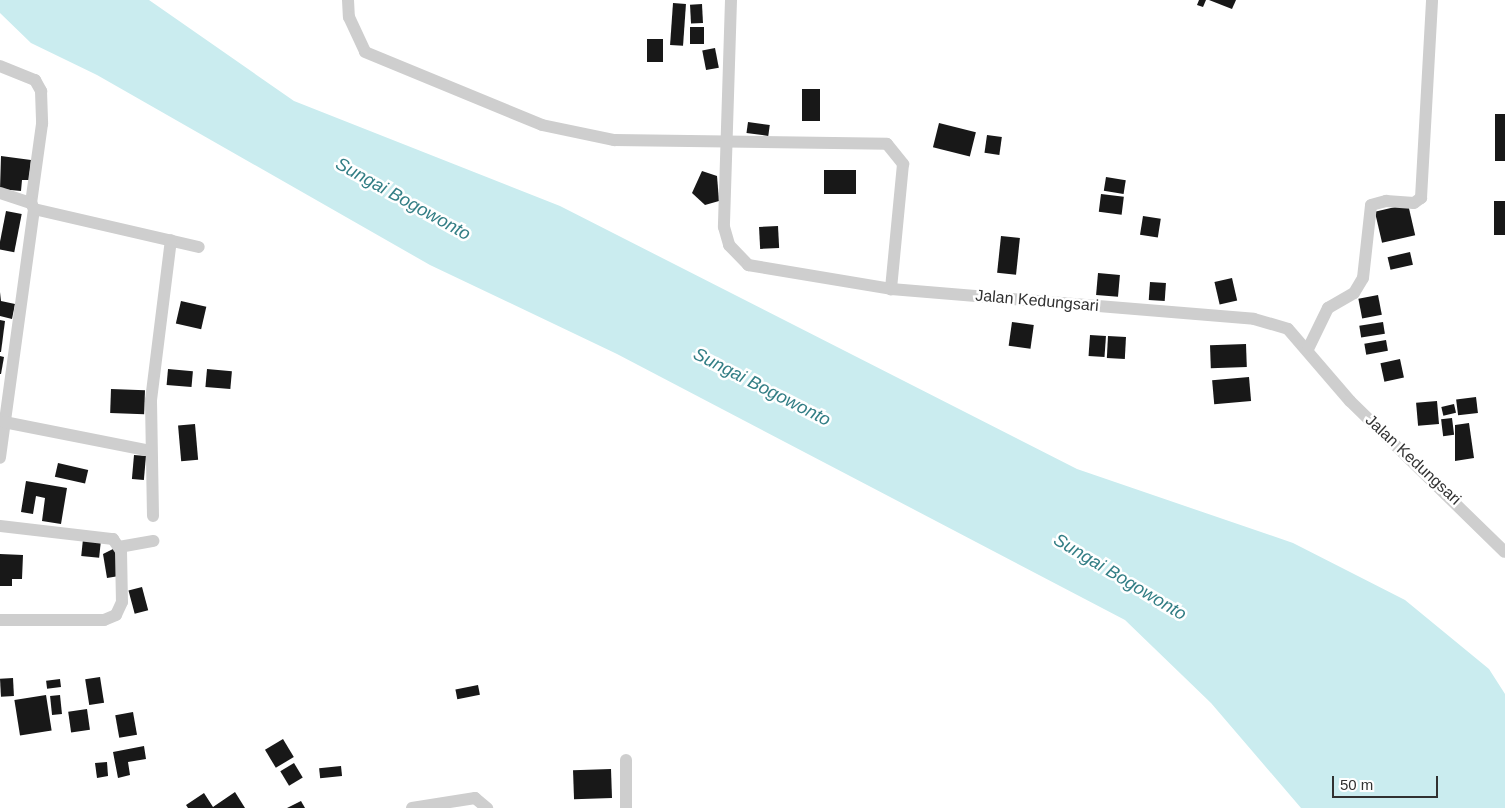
<!DOCTYPE html>
<html>
<head>
<meta charset="utf-8">
<style>
  body { margin:0 }
  #map { position:relative; width:1505px; height:808px; overflow:hidden; background:#fff; font-family:Arial,sans-serif }
  div>[style] { position:absolute }
  [style*='--x'] { left:calc(var(--x)*1px); top:calc(var(--y)*1px); width:calc(var(--w)*1px); rotate:calc(var(--a)*1deg) }
  .water>* { inset:0; background:#caecef }
  .building>* { inset:0; background:#181818; transform-origin:0 0 }
  .minor>* { height:12px; margin:-6px; padding:0 6px; transform-origin:6px; border-radius:6px; background:#cecece }
  span { translate:-50% -50%; white-space:nowrap; text-align:center; line-height:1.15; -webkit-text-stroke:5px #fff; paint-order:stroke }
  .street-label { font-size:16px; color:#313131 }
  .water-label { font-size:18px; color:#337e85; font-style:italic }
  .scale { position:absolute; left:1332px; top:776px; width:106px; height:22px; box-sizing:border-box; border:2px solid #313131; border-top:0; padding-left:6px; font-size:15px; line-height:18px; white-space:nowrap; color:#313131; -webkit-text-stroke:4px #fff; paint-order:stroke }
</style>
</head>
<body>
<div id="map">
  <div class="water">
    <i style="clip-path:polygon(0 0,149px 0,294px 101px,560px 206px,1077px 469px,1293px 543px,1405px 600px,1489px 669px,1505px 694px,1505px 808px,1301px 808px,1211px 703px,1125px 620px,617px 354px,430px 265px,97px 75px,31px 43px,0 13px)"></i>
  </div>
  <div class="building">
    <i style="clip-path:polygon(1199px 0,1206px 0,1203px 7px,1197px 5px)"></i>
    <i style="clip-path:polygon(1209px 0,1236px 0,1232px 9px)"></i>
    <i style="left:673px;top:3px;width:13px;height:42px;rotate:4deg"></i>
    <i style="left:702px;top:4px;width:19px;height:12px;rotate:87deg"></i>
    <i style="left:690px;top:27px;width:14px;height:17px"></i>
    <i style="left:647px;top:39px;width:16px;height:23px"></i>
    <i style="left:715px;top:48px;width:20px;height:13px;rotate:79deg"></i>
    <i style="left:802px;top:89px;width:18px;height:32px"></i>
    <i style="left:1505px;top:114px;width:47px;height:10px;rotate:90deg"></i>
    <i style="left:748px;top:122px;width:22px;height:11px;rotate:8deg"></i>
    <i style="left:939px;top:123px;width:38px;height:25px;rotate:14deg"></i>
    <i style="left:987px;top:135px;width:15px;height:18px;rotate:8deg"></i>
    <i style="clip-path:polygon(1px 156px,31px 160px,29px 180px,22px 180px,21px 191px,0 189px)"></i>
    <i style="left:824px;top:170px;width:32px;height:24px"></i>
    <i style="clip-path:polygon(702px 171px,717px 176px,719px 201px,705px 205px,692px 193px)"></i>
    <i style="left:1106px;top:177px;width:20px;height:14px;rotate:9deg"></i>
    <i style="left:1101px;top:194px;width:23px;height:18px;rotate:7deg"></i>
    <i style="left:1494px;top:201px;width:11px;height:34px"></i>
    <i style="left:1408px;top:204px;width:32px;height:34px;rotate:77deg"></i>
    <i style="left:6px;top:211px;width:16px;height:39px;rotate:11deg"></i>
    <i style="left:1143px;top:216px;width:18px;height:19px;rotate:9deg"></i>
    <i style="left:778px;top:226px;width:22px;height:19px;rotate:87deg"></i>
    <i style="left:1001px;top:236px;width:19px;height:37px;rotate:6deg"></i>
    <i style="left:1410px;top:252px;width:13px;height:23px;rotate:77deg"></i>
    <i style="left:1098px;top:273px;width:22px;height:22px;rotate:5deg"></i>
    <i style="left:1232px;top:278px;width:23px;height:18px;rotate:77deg"></i>
    <i style="left:1150px;top:282px;width:16px;height:18px;rotate:4deg"></i>
    <i style="clip-path:polygon(0 292px,1px 301px,15px 304px,12px 319px,0 316px)"></i>
    <i style="left:1378px;top:295px;width:20px;height:20px;rotate:79deg"></i>
    <i style="left:181px;top:301px;width:26px;height:23px;rotate:13deg"></i>
    <i style="clip-path:polygon(0 320px,5px 321px,1px 352px,0 352px)"></i>
    <i style="left:1012px;top:322px;width:22px;height:24px;rotate:8deg"></i>
    <i style="left:1383px;top:322px;width:12px;height:24px;rotate:81deg"></i>
    <i style="left:1090px;top:335px;width:16px;height:21px;rotate:4deg"></i>
    <i style="left:1108px;top:336px;width:18px;height:22px;rotate:3deg"></i>
    <i style="left:1386px;top:340px;width:11px;height:22px;rotate:80deg"></i>
    <i style="left:1246px;top:344px;width:23px;height:36px;rotate:88deg"></i>
    <i style="clip-path:polygon(0 356px,4px 357px,1px 374px,0 374px)"></i>
    <i style="left:1400px;top:359px;width:19px;height:20px;rotate:78deg"></i>
    <i style="left:168px;top:369px;width:25px;height:16px;rotate:5deg"></i>
    <i style="left:207px;top:369px;width:25px;height:18px;rotate:5deg"></i>
    <i style="left:1249px;top:377px;width:24px;height:37px;rotate:85deg"></i>
    <i style="left:111px;top:389px;width:34px;height:24px;rotate:2deg"></i>
    <i style="left:1476px;top:397px;width:16px;height:20px;rotate:83deg"></i>
    <i style="left:1437px;top:401px;width:23px;height:21px;rotate:85deg"></i>
    <i style="left:1454px;top:404px;width:9px;height:13px;rotate:77deg"></i>
    <i style="left:1452px;top:418px;width:17px;height:11px;rotate:83deg"></i>
    <i style="clip-path:polygon(1469px 423px,1474px 458px,1455px 461px,1455px 425px)"></i>
    <i style="left:195px;top:424px;width:36px;height:17px;rotate:85deg"></i>
    <i style="left:134px;top:455px;width:12px;height:24px;rotate:5deg"></i>
    <i style="left:58px;top:463px;width:31px;height:14px;rotate:13deg"></i>
    <i style="clip-path:polygon(26px 481px,67px 488px,61px 524px,42px 521px,45px 498px,36px 496px,33px 514px,21px 512px)"></i>
    <i style="left:83px;top:539px;width:18px;height:17px;rotate:6deg"></i>
    <i style="clip-path:polygon(115px 548px,119px 576px,107px 578px,103px 554px)"></i>
    <i style="clip-path:polygon(0 554px,23px 555px,22px 579px,12px 579px,12px 586px,0 586px)"></i>
    <i style="left:142px;top:587px;width:24px;height:14px;rotate:75deg"></i>
    <i style="left:100px;top:677px;width:26px;height:15px;rotate:81deg"></i>
    <i style="left:13px;top:678px;width:18px;height:13px;rotate:87deg"></i>
    <i style="left:60px;top:679px;width:8px;height:14px;rotate:83deg"></i>
    <i style="left:478px;top:685px;width:10px;height:23px;rotate:79deg"></i>
    <i style="left:46px;top:695px;width:36px;height:32px;rotate:81deg"></i>
    <i style="left:60px;top:695px;width:19px;height:10px;rotate:84deg"></i>
    <i style="left:87px;top:709px;width:21px;height:19px;rotate:82deg"></i>
    <i style="left:133px;top:712px;width:23px;height:18px;rotate:80deg"></i>
    <i style="left:283px;top:739px;width:21px;height:21px;rotate:59deg"></i>
    <i style="clip-path:polygon(144px 746px,146px 759px,128px 762px,130px 775px,118px 778px,113px 752px)"></i>
    <i style="clip-path:polygon(107px 762px,108px 776px,97px 778px,95px 763px)"></i>
    <i style="left:294px;top:763px;width:17px;height:16px;rotate:59deg"></i>
    <i style="left:341px;top:766px;width:10px;height:22px;rotate:84deg"></i>
    <i style="left:611px;top:769px;width:29px;height:38px;rotate:88deg"></i>
    <i style="clip-path:polygon(235px 792px,245px 808px,188px 808px,186px 805px,204px 793px,213px 807px)"></i>
    <i style="clip-path:polygon(301px 801px,305px 808px,287px 808px)"></i>
  </div>
  <div class="minor">
    <i style="--x:348;--y:0;--w:17;--a:87"></i>
    <i style="--x:349;--y:17;--w:38;--a:65"></i>
    <i style="--x:365;--y:52;--w:191;--a:22.4"></i>
    <i style="--x:542;--y:125;--w:74;--a:11.8"></i>
    <i style="--x:614;--y:140;--w:273;--a:0.8"></i>
    <i style="--x:887;--y:144;--w:26;--a:51"></i>
    <i style="--x:903;--y:164;--w:126;--a:95.5"></i>
    <i style="--x:731;--y:0;--w:227;--a:91.8"></i>
    <i style="--x:724;--y:227;--w:19;--a:74"></i>
    <i style="--x:729;--y:245;--w:28;--a:46"></i>
    <i style="--x:748;--y:265;--w:145;--a:9.5"></i>
    <i style="--x:891;--y:289;--w:364;--a:4.7"></i>
    <i style="--x:1254;--y:319;--w:35;--a:16"></i>
    <i style="--x:1288;--y:329;--w:95;--a:49.3"></i>
    <i style="--x:1350;--y:401;--w:216;--a:44.3"></i>
    <i style="--x:0;--y:66;--w:38;--a:22"></i>
    <i style="--x:35;--y:80;--w:13;--a:61"></i>
    <i style="--x:41;--y:91;--w:33;--a:88"></i>
    <i style="--x:42;--y:124;--w:80;--a:97.9"></i>
    <i style="--x:0;--y:193;--w:33;--a:18"></i>
    <i style="--x:31;--y:203;--w:7;--a:63"></i>
    <i style="--x:34;--y:209;--w:251;--a:97.8"></i>
    <i style="--x:34;--y:209;--w:169;--a:13"></i>
    <i style="--x:1308;--y:349;--w:46;--a:-64"></i>
    <i style="--x:1328;--y:308;--w:30;--a:-30"></i>
    <i style="--x:1354;--y:293;--w:17;--a:-59"></i>
    <i style="--x:1363;--y:278;--w:73;--a:-83.7"></i>
    <i style="--x:1371;--y:205;--w:16;--a:-15"></i>
    <i style="--x:1386;--y:201;--w:28;--a:4"></i>
    <i style="--x:1414;--y:203;--w:9;--a:-36"></i>
    <i style="--x:1421;--y:198;--w:198;--a:-86.8"></i>
    <i style="--x:4;--y:422;--w:149;--a:11.2"></i>
    <i style="--x:153;--y:516;--w:116;--a:-91"></i>
    <i style="--x:151;--y:400;--w:161;--a:-82.9"></i>
    <i style="--x:0;--y:526;--w:114;--a:6.6"></i>
    <i style="--x:113;--y:539;--w:14;--a:56"></i>
    <i style="--x:121;--y:551;--w:51;--a:88.9"></i>
    <i style="--x:122;--y:602;--w:14;--a:115"></i>
    <i style="--x:116;--y:615;--w:13;--a:157"></i>
    <i style="--x:104;--y:620;--w:104;--a:180"></i>
    <i style="--x:119;--y:547;--w:35;--a:-10"></i>
    <i style="--x:412;--y:808;--w:64;--a:-9"></i>
    <i style="--x:475;--y:798;--w:16;--a:40"></i>
    <i style="--x:626;--y:808;--w:48;--a:-90"></i>
  </div>
  <div class="street-label">
    <span style="left:1037px;top:301px;rotate:5deg">Jalan Kedungsari</span>
    <span style="left:1413px;top:460px;rotate:43deg">Jalan Kedungsari</span>
  </div>
  <div class="water-label">
    <span style="left:403px;top:199px;rotate:29deg">Sungai Bogowonto</span>
    <span style="left:762px;top:387px;rotate:27deg">Sungai Bogowonto</span>
    <span style="left:1120px;top:577px;rotate:31deg">Sungai Bogowonto</span>
  </div>
  <div class="scale">50 m</div>
</div>
</body>
</html>
